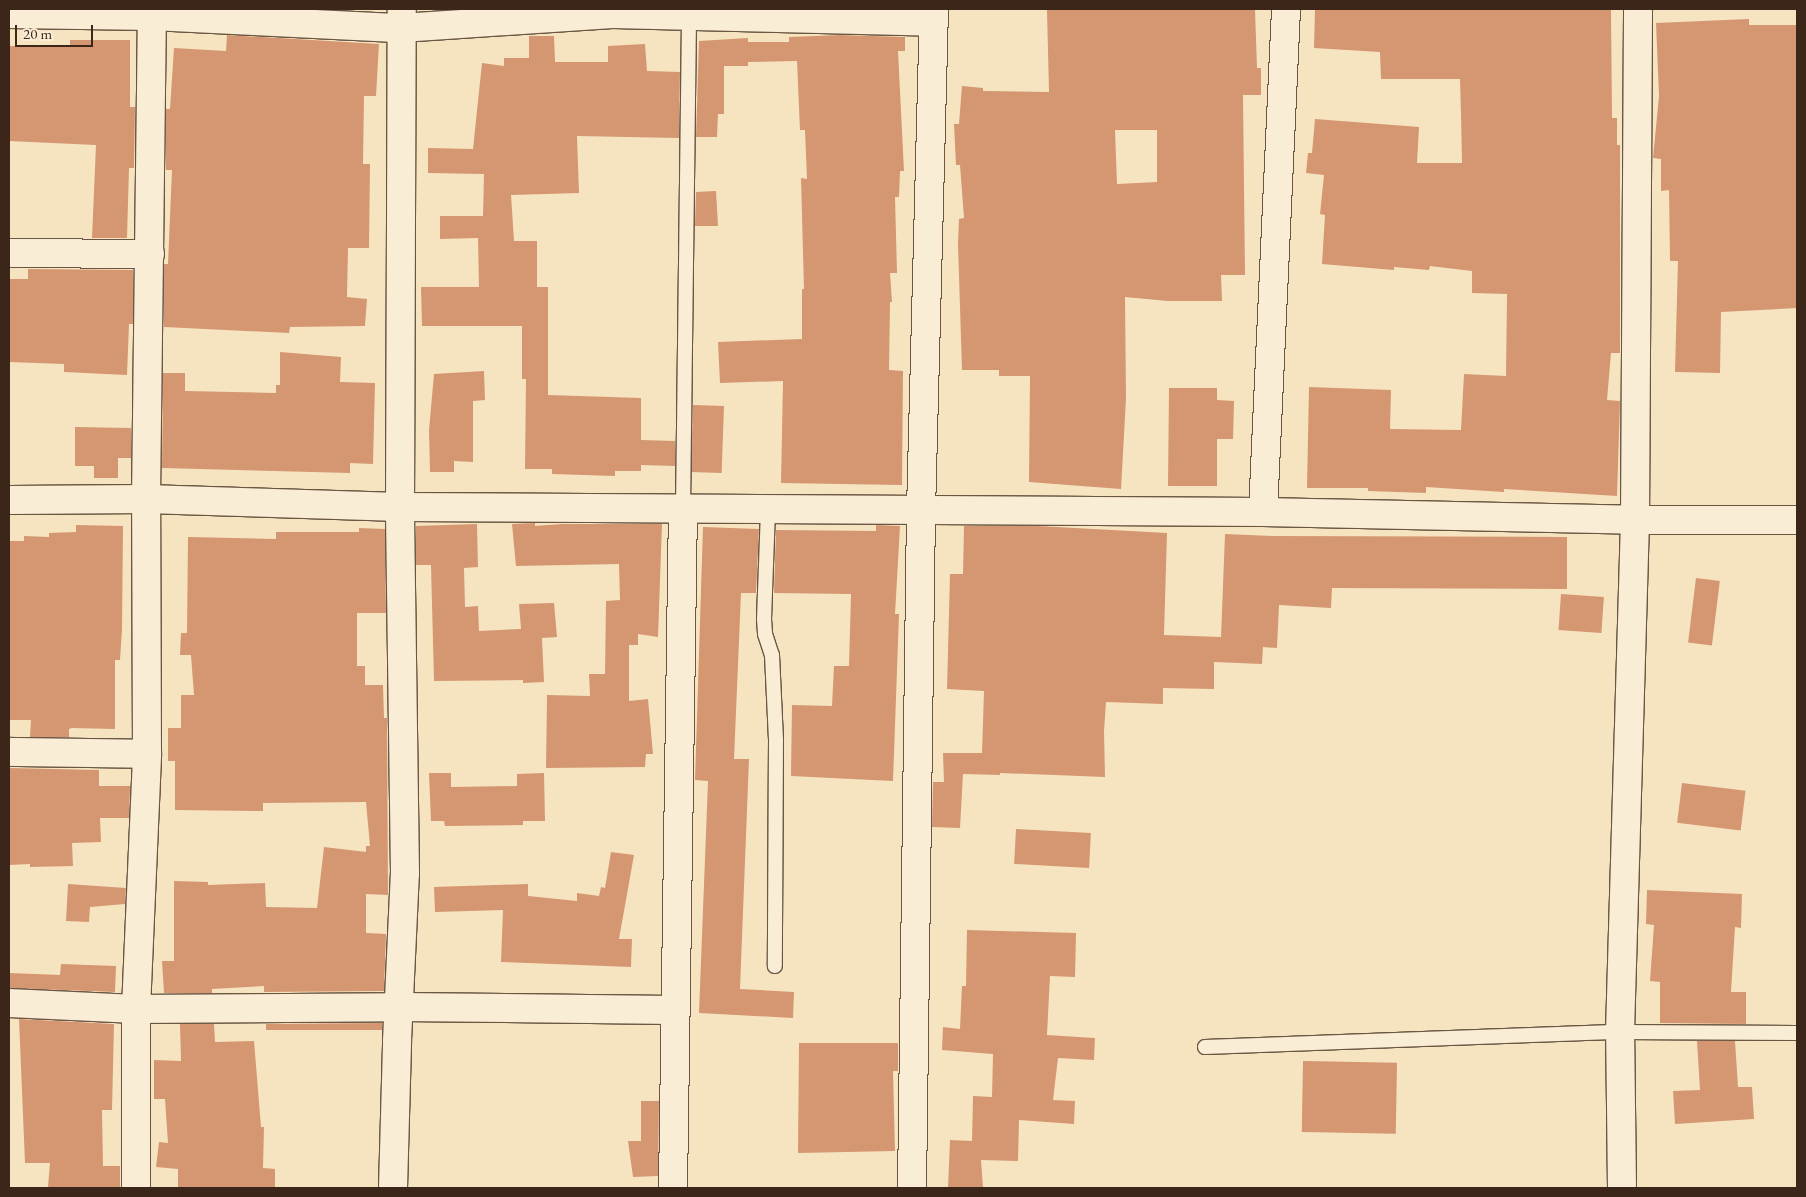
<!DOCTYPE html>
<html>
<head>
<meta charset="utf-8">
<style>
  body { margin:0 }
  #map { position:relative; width:1806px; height:1197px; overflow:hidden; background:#f6e4c0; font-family:"EB Garamond",serif }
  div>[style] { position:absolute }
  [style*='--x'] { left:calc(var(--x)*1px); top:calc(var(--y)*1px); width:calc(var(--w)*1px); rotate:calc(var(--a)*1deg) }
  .building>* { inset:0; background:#d59672; transform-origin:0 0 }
  .roads { filter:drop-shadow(1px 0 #6a5643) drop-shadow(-1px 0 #6a5643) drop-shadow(0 1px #6a5643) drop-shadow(0 -1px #6a5643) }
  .service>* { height:14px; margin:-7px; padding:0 7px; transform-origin:7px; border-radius:7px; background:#f9edd6 }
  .minor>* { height:28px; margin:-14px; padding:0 14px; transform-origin:14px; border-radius:14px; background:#f9edd6 }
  span { translate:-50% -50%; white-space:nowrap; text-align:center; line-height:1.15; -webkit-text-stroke:5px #f9edd6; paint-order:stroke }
  .frame { position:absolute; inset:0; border:10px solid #3b2619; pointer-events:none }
  .scale { position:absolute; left:15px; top:25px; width:78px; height:22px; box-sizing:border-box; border:2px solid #3b2619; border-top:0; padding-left:6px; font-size:15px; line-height:18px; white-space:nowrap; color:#3b2619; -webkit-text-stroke:4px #f9edd6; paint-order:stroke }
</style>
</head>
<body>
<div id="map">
  <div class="building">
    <i style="clip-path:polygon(evenodd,1060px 9px,1255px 9px,1257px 68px,1261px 68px,1261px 95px,1243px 95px,1245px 275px,1221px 275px,1222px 301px,1168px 301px,1125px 297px,1126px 398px,1121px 489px,1029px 482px,1030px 376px,999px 376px,999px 370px,962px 370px,958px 244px,959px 219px,964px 218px,960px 165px,956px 165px,954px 124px,959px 124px,962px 86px,983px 88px,983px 91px,1049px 92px,1047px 10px,1060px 9px,1115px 130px,1157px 130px,1157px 182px,1117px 184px,1115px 130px)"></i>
    <i style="clip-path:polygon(1315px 9px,1611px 9px,1612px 118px,1617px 118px,1617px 145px,1620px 145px,1620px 353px,1611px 353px,1607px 400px,1620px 401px,1617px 496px,1504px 489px,1504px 492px,1426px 487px,1426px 493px,1368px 491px,1368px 488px,1307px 488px,1309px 387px,1391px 390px,1390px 429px,1461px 430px,1464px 374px,1506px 376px,1507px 294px,1472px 293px,1472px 271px,1430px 266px,1429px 270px,1394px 267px,1394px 270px,1322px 264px,1325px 215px,1320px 214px,1324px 175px,1306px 173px,1308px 153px,1312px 153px,1315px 119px,1419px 127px,1417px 163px,1462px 163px,1461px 115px,1460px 79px,1381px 79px,1380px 52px,1314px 48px)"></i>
    <i style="clip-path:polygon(1749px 19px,1749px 25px,1797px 25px,1797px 308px,1721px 312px,1720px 373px,1675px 372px,1678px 261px,1670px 261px,1669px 190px,1661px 191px,1661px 159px,1653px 158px,1659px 96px,1656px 23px)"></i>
    <i style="clip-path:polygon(227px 35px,379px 44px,376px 96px,364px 96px,363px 164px,370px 164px,369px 248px,348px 248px,347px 297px,367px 299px,365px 326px,290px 327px,289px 333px,164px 327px,164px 264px,168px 264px,172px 170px,166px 170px,166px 109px,170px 109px,174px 48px,226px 51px)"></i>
    <i style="clip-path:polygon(840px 35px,905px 37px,905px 51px,898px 51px,904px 171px,900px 171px,899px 197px,895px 197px,897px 273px,890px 273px,892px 302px,890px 302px,889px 370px,903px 371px,902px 485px,781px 483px,783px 381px,720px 383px,718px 342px,802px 339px,802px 289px,804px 289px,801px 178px,807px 179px,805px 130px,800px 130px,797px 61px,748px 62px,748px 66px,724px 66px,724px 114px,718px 114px,717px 137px,696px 137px,699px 41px,748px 38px,748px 42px,789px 42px,789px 37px)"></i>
    <i style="clip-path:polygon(529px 36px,554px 36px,555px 62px,608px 62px,608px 46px,645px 44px,647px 71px,680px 72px,679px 138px,577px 136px,579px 193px,511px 195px,514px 241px,537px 241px,537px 287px,548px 287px,548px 395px,641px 398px,641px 440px,675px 441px,675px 466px,641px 465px,641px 471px,615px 471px,615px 476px,552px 474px,552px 469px,525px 469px,526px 379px,522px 379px,522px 326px,422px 326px,421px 287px,479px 287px,478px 238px,440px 239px,440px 216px,483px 216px,484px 174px,428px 173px,428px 148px,473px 149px,482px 63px,504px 66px,504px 58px,529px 58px)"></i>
    <i style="clip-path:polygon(70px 40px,130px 40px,130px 107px,135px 107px,134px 168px,129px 168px,127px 238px,92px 238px,96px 145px,9px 141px,9px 46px,70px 46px)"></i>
    <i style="clip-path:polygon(716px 191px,718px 226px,695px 226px,696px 192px)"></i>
    <i style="clip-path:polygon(28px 269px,133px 270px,133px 324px,129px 324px,127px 375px,64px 372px,64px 364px,9px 362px,9px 279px,28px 279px)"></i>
    <i style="clip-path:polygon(280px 352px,341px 357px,340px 382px,375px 383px,373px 464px,350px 463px,350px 473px,162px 468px,163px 373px,185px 373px,185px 391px,276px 393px,276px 385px,280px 385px)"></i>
    <i style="clip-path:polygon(484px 371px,485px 400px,473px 401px,473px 462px,454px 461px,454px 472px,430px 472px,429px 430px,434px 374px)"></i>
    <i style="clip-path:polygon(1169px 388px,1217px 388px,1217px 400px,1234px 401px,1233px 439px,1217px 439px,1217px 486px,1168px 486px)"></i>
    <i style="left:693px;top:405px;width:31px;height:67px;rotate:2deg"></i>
    <i style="clip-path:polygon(75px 427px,131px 428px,131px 458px,118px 458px,118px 478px,94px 478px,94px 466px,75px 466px)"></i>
    <i style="clip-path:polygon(535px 523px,535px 526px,562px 524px,662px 524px,658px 637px,638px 634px,638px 645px,629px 645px,629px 701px,648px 699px,653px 754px,646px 754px,645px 767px,546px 768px,547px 695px,590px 696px,589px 674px,605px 674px,606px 601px,620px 600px,619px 564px,516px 566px,512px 524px)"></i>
    <i style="clip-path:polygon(477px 524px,478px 567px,464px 568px,465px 607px,478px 606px,479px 631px,521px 629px,519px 604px,554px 603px,557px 637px,542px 638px,544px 682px,523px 683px,523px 680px,434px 681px,431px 565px,416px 565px,416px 526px)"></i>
    <i style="clip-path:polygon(76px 525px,123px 526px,122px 630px,120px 660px,115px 660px,115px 729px,72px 728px,69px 729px,69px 737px,30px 737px,31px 720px,9px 720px,9px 541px,24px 541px,24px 536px,49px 537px,49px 533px,76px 532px)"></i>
    <i style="clip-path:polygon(876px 525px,900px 526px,895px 614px,899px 614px,893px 781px,791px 776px,792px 705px,832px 706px,834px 666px,849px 666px,851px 594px,774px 593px,776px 530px,876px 531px)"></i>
    <i style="clip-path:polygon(964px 526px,1038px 526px,1167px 533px,1164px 635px,1221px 637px,1225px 534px,1274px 536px,1567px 537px,1567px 589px,1332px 588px,1331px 608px,1279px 605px,1277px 648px,1263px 647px,1262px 664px,1214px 662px,1214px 689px,1163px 688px,1163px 704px,1106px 702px,1104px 731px,1105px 777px,1000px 773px,1000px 775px,963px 774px,960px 828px,932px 827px,933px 782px,944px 782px,943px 753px,982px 753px,984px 691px,947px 689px,950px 574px,963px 574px)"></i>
    <i style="clip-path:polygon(703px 527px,759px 529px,756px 593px,741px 593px,734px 759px,749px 759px,740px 989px,794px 992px,793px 1018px,699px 1013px,708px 781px,695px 780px)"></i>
    <i style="clip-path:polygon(359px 528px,385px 529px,386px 613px,357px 613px,357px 666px,365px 666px,365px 685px,383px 685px,384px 718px,387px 718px,388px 895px,366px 894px,366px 933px,386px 934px,384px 991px,264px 992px,264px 986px,212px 989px,212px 993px,164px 993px,162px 961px,174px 961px,174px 881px,208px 882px,208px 885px,265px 883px,266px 907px,317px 908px,324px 847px,366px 852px,366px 846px,370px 846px,366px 802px,263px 803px,263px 811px,175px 810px,175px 761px,168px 761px,168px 728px,181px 728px,181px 695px,194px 695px,191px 655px,180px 655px,181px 633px,187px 633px,188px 537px,276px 539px,276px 532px,359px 532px)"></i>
    <i style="left:1696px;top:578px;width:24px;height:65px;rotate:7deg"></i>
    <i style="left:1561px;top:594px;width:43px;height:36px;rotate:4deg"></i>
    <i style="clip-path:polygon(9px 768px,99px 770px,99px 786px,130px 786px,129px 818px,100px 818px,101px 842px,72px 843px,73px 866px,30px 867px,30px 864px,9px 865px)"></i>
    <i style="clip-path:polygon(429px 773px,451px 773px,451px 787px,517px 786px,517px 774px,544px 773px,545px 821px,523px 821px,523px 825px,445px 826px,444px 821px,431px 821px)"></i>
    <i style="left:1682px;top:783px;width:64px;height:40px;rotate:7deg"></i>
    <i style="left:1016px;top:829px;width:75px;height:35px;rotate:3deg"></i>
    <i style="clip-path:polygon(611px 852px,634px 855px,619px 939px,632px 939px,631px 967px,501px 962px,503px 910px,435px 912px,434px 887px,528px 884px,528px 896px,577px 901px,577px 893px,599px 896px,601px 887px,605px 888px)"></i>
    <i style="clip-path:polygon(68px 884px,126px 888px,125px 904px,90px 907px,89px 922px,66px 921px)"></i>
    <i style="clip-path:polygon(1647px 890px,1742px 894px,1741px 928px,1735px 927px,1731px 992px,1746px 992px,1746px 1024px,1660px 1023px,1660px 982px,1650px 981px,1654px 925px,1646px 924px)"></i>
    <i style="clip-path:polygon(967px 930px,1076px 933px,1075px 977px,1050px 976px,1047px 1035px,1095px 1038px,1094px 1060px,1058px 1058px,1053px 1100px,1075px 1101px,1074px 1124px,1019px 1120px,1018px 1161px,981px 1160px,983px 1188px,948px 1188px,950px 1140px,972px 1141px,973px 1096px,992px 1097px,993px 1054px,942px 1050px,943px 1027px,960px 1029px,962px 986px,966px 986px)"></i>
    <i style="clip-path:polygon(61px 964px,116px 966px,115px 992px,9px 988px,9px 973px,60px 975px)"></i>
    <i style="clip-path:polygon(19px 1019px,114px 1024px,112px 1110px,102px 1110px,103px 1166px,120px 1166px,120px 1188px,48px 1187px,50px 1163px,25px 1163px)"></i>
    <i style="clip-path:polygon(382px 1023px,382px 1030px,266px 1030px,266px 1024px)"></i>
    <i style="clip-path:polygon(180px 1024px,214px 1024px,215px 1042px,254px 1041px,261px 1127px,264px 1127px,263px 1168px,275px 1169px,275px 1188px,178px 1188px,178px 1169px,156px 1167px,159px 1142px,168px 1143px,165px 1099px,154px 1099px,154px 1060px,181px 1061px)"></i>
    <i style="clip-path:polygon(1697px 1041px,1735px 1041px,1738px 1087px,1752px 1087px,1754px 1119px,1675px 1124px,1673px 1091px,1700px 1090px)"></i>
    <i style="clip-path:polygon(799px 1043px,898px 1043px,898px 1071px,893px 1071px,895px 1151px,798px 1153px)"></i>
    <i style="left:1303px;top:1061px;width:94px;height:71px;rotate:1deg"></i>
    <i style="clip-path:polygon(641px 1101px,659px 1101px,658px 1176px,633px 1177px,628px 1141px,641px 1141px)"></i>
  </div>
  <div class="roads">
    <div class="service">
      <i style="--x:683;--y:509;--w:492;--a:-89.3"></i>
      <i style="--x:768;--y:510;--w:109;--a:92.1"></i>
      <i style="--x:764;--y:619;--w:15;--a:86"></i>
      <i style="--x:765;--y:634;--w:22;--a:72"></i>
      <i style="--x:772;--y:655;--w:85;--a:87.3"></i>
      <i style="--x:776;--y:740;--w:226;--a:90.3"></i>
      <i style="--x:1205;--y:1047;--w:415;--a:-2.1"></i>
      <i style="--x:1620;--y:1032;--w:177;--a:0.3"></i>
    </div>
    <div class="minor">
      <i style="--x:9;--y:14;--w:143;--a:0.8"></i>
      <i style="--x:152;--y:16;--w:249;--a:2.8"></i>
      <i style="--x:401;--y:28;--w:212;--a:-3.8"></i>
      <i style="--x:613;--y:14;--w:320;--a:1.4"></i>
      <i style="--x:9;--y:253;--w:141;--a:0.4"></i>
      <i style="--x:9;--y:500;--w:137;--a:-0.4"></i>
      <i style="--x:146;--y:499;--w:254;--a:1.8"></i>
      <i style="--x:400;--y:507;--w:863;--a:0.33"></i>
      <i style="--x:1263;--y:512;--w:372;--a:1.2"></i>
      <i style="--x:1635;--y:520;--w:162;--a:0"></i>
      <i style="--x:1263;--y:512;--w:504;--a:-87.38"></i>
      <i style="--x:9;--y:752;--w:138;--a:0.8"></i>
      <i style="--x:9;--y:1003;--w:127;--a:2.7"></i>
      <i style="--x:136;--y:1009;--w:263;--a:-0.4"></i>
      <i style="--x:399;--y:1007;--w:275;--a:0.6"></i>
      <i style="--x:136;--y:1188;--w:179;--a:-90"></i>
      <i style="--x:136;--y:1009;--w:255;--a:-87.5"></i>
      <i style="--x:147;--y:754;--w:255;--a:-90.2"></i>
      <i style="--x:146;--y:499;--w:490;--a:-89.3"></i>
      <i style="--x:393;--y:1188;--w:147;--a:-88.4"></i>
      <i style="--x:397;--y:1041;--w:168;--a:-87.3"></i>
      <i style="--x:405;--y:873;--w:366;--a:-90.8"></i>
      <i style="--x:400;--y:507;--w:498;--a:-89.8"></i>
      <i style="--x:673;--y:1188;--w:679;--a:-89.16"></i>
      <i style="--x:912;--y:1188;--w:677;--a:-89.24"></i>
      <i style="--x:921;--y:511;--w:502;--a:-88.52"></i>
      <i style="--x:1622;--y:1188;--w:156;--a:-90.7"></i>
      <i style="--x:1620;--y:1032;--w:512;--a:-88.32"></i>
      <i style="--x:1635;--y:520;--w:511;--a:-89.66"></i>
    </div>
  </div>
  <div class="frame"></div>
  <div class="scale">20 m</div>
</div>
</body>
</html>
